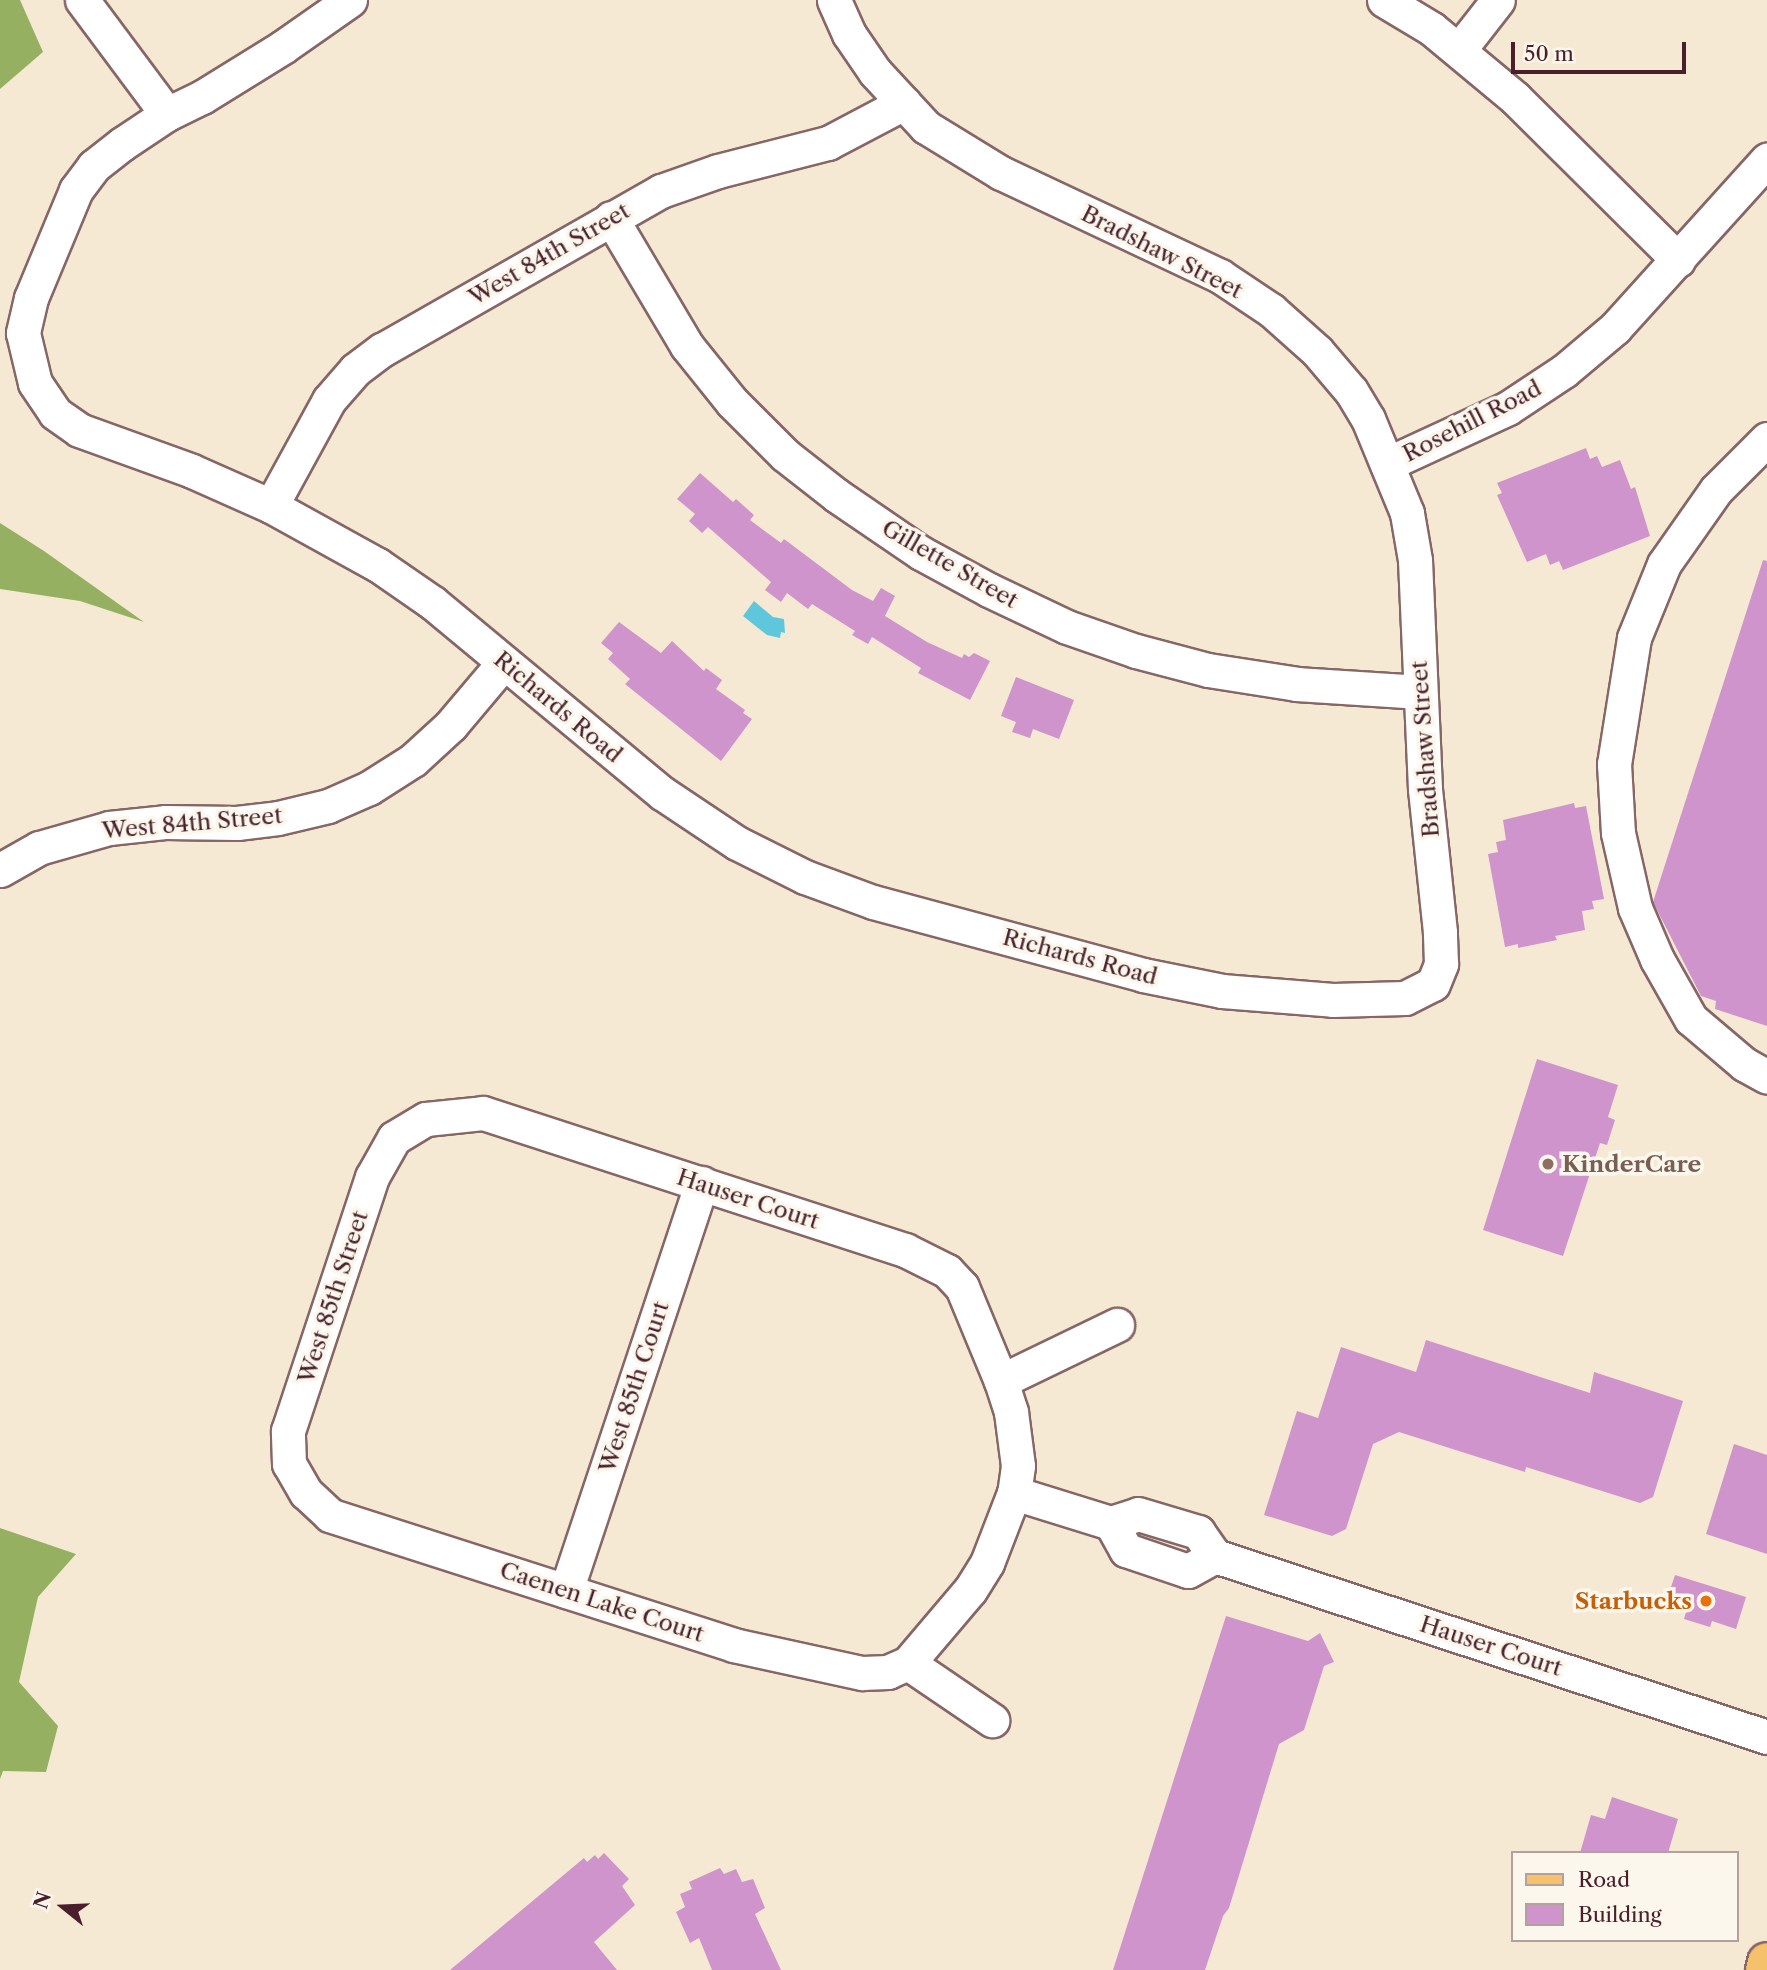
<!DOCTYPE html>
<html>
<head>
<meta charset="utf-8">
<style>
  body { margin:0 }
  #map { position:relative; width:1767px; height:1970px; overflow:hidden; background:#f6e9d3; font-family:"Libre Caslon Text",serif }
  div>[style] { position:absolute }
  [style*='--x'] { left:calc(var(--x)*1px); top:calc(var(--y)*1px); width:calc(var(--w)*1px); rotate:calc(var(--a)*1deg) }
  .forest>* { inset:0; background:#96b062 }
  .water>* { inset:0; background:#5fc7db }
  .building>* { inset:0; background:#cf94cc }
  .roads { filter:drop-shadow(2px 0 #866666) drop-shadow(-2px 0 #866666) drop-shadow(0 2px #866666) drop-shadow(0 -2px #866666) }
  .minor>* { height:33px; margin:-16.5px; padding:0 16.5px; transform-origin:16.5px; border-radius:16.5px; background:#fff }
  .major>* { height:38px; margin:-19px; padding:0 19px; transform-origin:19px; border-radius:19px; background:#f5c16b }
  .dots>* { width:19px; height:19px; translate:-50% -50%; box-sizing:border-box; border:4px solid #fbf7ec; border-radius:50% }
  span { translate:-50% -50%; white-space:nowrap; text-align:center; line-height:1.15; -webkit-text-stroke:7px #fbf7ec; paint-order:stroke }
  .street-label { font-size:23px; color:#4a1f2b }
  .education-label { font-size:23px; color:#785e54; font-weight:700 }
  .left { translate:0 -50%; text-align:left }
  .food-label { font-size:23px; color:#c56008; font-weight:700 }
  .right { translate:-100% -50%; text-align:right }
  .legend { position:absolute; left:1511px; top:1851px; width:228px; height:91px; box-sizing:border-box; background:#fbf7ec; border:2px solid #b4a19f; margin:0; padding:9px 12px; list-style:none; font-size:21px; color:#4a1f2b }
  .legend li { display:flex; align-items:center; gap:14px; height:35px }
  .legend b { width:35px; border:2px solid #b4a19f }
  .north { position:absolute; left:28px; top:1872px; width:70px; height:70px; -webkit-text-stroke:5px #fbf7ec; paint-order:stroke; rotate:288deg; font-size:19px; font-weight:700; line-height:28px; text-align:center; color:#4a1f2b }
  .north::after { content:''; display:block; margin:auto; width:24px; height:32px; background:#4a1f2b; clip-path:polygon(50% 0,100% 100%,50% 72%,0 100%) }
  .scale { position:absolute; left:1511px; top:42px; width:175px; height:32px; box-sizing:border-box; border:4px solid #4a1f2b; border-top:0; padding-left:9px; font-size:21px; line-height:24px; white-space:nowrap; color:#4a1f2b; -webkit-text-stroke:5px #fbf7ec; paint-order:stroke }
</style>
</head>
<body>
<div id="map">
  <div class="forest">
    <i style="clip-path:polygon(0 0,20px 0,43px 52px,0 89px)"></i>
    <i style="clip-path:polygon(0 523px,44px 551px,144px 622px,80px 601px,0 589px)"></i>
    <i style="clip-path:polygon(0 1528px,76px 1554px,38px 1597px,19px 1682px,58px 1726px,46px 1772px,3px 1771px,0 1779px)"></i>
  </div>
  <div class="water">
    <i style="clip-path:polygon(754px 601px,773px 617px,784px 619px,785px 633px,781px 632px,780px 638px,767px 635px,743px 616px)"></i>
  </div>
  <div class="building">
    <i style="clip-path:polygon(1586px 448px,1590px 459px,1597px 456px,1602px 467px,1620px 460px,1631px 489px,1635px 487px,1650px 536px,1563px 570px,1559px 561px,1550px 565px,1546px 554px,1527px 562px,1497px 495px,1502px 493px,1497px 483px)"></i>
    <i style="clip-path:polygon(700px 473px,733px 502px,736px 499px,754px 515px,750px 520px,781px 543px,784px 539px,852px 590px,873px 601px,881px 588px,895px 596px,885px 616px,927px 642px,962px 658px,964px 654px,969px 657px,974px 653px,990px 661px,970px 700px,918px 673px,921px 668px,872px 637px,868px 644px,852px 635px,855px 631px,812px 604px,808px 609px,787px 593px,781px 602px,765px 590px,771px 582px,708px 527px,702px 533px,689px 521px,695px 514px,677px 499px)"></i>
    <i style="clip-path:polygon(1763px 560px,1767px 561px,1767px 1026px,1715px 1009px,1716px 1001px,1701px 996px,1653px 902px)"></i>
    <i style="clip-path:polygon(619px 622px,661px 653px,672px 641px,704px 671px,706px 668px,722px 680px,716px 689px,745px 710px,743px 713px,752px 719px,721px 761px,625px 684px,630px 679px,608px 659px,613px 653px,601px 643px)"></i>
    <i style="clip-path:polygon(1016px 677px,1074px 700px,1059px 739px,1033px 729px,1030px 738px,1012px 732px,1016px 722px,1001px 716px)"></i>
    <i style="clip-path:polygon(1574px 803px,1575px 808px,1586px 806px,1604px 899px,1592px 901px,1594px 909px,1582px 911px,1585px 930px,1555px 936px,1557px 940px,1518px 948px,1518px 944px,1505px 947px,1488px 854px,1498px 852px,1496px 842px,1506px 840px,1503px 820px)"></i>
    <i style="clip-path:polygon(1537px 1059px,1618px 1085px,1608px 1117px,1615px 1120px,1607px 1145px,1600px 1143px,1563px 1256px,1483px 1230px)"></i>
    <i style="clip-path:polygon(1426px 1340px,1590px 1393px,1594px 1372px,1683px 1401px,1653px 1497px,1640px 1503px,1526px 1467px,1525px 1472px,1399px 1432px,1373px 1444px,1346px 1529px,1332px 1536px,1264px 1515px,1297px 1411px,1318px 1418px,1341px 1347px,1416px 1372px)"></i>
    <i style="clip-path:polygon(1734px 1444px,1767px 1455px,1767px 1554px,1706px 1534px)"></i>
    <i style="clip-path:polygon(1675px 1575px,1746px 1597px,1736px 1629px,1712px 1621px,1710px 1627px,1684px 1619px,1686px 1612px,1665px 1605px)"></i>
    <i style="clip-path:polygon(1226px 1616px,1308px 1641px,1320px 1633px,1334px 1662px,1324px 1666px,1304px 1730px,1279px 1744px,1229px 1908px,1223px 1916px,1205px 1970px,1113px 1970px)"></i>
    <i style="clip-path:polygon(1612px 1797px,1678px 1819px,1668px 1853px,1580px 1853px,1591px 1815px,1605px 1819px)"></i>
    <i style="clip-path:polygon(604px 1853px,629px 1879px,622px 1886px,635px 1905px,594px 1942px,617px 1970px,450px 1970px,584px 1858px,587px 1862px,595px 1855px,598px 1859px)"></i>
    <i style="clip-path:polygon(720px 1868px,724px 1874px,736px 1869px,742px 1882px,753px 1879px,765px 1908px,755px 1914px,781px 1970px,712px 1970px,699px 1938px,690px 1943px,676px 1912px,685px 1907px,680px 1894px,692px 1889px,689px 1882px)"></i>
  </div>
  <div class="roads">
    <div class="minor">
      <i style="--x:82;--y:0;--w:142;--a:53.3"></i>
      <i style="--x:350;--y:0;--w:82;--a:145"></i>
      <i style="--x:283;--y:47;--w:95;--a:148.3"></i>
      <i style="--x:202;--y:97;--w:39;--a:154"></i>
      <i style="--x:167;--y:114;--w:54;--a:146.3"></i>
      <i style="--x:122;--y:144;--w:36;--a:142"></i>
      <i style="--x:94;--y:166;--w:30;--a:127"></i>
      <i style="--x:76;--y:190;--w:117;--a:112.6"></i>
      <i style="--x:31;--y:298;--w:36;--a:103"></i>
      <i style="--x:23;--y:333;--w:51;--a:76.5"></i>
      <i style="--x:35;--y:383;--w:36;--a:56"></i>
      <i style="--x:55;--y:413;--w:29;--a:35"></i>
      <i style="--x:79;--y:430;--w:120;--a:19.9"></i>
      <i style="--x:192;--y:471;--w:86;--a:23.9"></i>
      <i style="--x:271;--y:506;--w:122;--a:28.9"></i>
      <i style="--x:378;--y:565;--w:67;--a:34.6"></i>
      <i style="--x:433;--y:603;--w:298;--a:39.7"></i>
      <i style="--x:662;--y:793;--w:90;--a:33.7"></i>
      <i style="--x:737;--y:843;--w:76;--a:26.6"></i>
      <i style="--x:805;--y:877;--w:72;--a:20.2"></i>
      <i style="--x:873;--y:902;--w:280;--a:15.1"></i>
      <i style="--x:1143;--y:975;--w:81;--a:11.4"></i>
      <i style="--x:1222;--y:991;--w:111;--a:4.6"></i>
      <i style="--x:1333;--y:1000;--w:72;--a:-1.6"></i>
      <i style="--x:1405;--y:998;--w:31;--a:-27"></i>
      <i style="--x:1433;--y:984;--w:22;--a:-68"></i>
      <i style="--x:1441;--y:964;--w:32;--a:-92"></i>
      <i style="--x:1440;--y:932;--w:144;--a:-96"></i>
      <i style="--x:1425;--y:789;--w:229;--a:-92.5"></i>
      <i style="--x:1415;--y:560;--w:48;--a:-99.7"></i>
      <i style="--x:1407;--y:513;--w:102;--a:-112.5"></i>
      <i style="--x:1368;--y:419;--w:33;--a:-121"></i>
      <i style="--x:1351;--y:391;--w:52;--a:-130.4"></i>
      <i style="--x:1317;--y:351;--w:62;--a:-138.3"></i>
      <i style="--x:1271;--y:310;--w:61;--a:-146.3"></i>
      <i style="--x:1220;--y:276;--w:242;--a:-154.8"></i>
      <i style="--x:1001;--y:173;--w:88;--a:-148.5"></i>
      <i style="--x:926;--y:127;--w:75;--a:-132.8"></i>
      <i style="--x:875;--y:72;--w:46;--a:-124.4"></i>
      <i style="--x:849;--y:34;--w:37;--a:-114"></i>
      <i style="--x:1384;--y:0;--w:56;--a:31.1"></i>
      <i style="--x:1432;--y:29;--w:108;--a:39.7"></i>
      <i style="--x:1515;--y:98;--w:230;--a:44.8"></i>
      <i style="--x:1459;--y:50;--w:63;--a:-52"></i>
      <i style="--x:611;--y:218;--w:149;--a:59.3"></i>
      <i style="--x:687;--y:346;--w:72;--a:51.2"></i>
      <i style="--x:732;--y:402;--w:75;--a:45"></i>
      <i style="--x:785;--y:455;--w:65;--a:38.1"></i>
      <i style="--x:836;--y:495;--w:103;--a:34.3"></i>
      <i style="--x:921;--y:553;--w:77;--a:28.6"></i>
      <i style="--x:989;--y:590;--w:86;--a:25.4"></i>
      <i style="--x:1067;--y:627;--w:73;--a:19.2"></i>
      <i style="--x:1136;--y:651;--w:74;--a:14.8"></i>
      <i style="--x:1208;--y:670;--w:90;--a:8.9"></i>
      <i style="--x:1297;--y:684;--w:123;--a:3.7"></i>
      <i style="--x:1767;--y:439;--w:72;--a:135"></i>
      <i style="--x:1716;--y:490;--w:90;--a:125.1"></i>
      <i style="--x:1664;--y:564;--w:80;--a:112.1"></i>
      <i style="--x:1634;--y:638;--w:128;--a:99"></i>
      <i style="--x:1614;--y:764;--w:69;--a:86.7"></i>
      <i style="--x:1618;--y:833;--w:77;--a:77.2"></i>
      <i style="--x:1635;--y:908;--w:56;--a:66.7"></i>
      <i style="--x:1657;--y:959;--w:69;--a:60.5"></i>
      <i style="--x:1691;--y:1019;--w:70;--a:40.3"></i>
      <i style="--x:1744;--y:1064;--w:26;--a:29"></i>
      <i style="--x:1387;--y:464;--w:133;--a:-24.8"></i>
      <i style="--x:1508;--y:408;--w:67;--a:-33.5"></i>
      <i style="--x:1564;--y:371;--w:67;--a:-40.1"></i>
      <i style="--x:1615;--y:328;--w:227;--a:-47.9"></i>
      <i style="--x:271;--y:506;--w:121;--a:-61.3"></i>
      <i style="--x:329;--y:400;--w:40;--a:-49"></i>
      <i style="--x:355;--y:370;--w:34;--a:-37"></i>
      <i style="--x:382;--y:350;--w:321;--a:-29.7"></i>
      <i style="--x:661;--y:191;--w:60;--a:-19.3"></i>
      <i style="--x:718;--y:171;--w:114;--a:-14.3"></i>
      <i style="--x:828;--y:143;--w:86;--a:-27.8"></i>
      <i style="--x:0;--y:870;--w:45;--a:-29.4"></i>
      <i style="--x:39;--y:848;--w:73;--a:-15.9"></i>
      <i style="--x:109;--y:828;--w:56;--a:-6.1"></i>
      <i style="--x:165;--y:822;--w:72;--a:0.8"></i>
      <i style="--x:237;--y:823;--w:41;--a:-7"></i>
      <i style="--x:278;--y:818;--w:51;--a:-13.5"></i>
      <i style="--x:328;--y:806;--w:45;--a:-23.7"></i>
      <i style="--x:369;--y:788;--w:52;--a:-32.5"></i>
      <i style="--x:413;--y:760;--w:52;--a:-42.6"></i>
      <i style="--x:451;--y:725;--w:82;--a:-49.9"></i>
      <i style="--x:483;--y:1113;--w:444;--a:18"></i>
      <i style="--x:905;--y:1250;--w:47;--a:26.6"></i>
      <i style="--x:947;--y:1271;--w:22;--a:47"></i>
      <i style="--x:962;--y:1287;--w:102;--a:67.5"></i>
      <i style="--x:1001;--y:1381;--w:33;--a:72"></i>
      <i style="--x:1011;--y:1412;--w:54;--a:82.6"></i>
      <i style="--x:1018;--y:1466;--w:27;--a:98"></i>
      <i style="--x:1014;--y:1493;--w:75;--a:111.1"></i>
      <i style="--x:987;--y:1563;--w:32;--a:122"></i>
      <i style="--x:970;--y:1590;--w:96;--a:130.3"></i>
      <i style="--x:908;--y:1663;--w:22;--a:156"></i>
      <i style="--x:888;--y:1672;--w:26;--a:178"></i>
      <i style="--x:862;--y:1673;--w:131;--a:-167.7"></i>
      <i style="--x:734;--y:1645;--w:424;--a:-162.2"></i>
      <i style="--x:330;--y:1515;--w:33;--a:-137"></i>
      <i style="--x:306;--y:1493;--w:34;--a:-120"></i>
      <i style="--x:289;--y:1464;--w:33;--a:-92"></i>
      <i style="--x:288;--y:1431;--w:268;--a:-71.7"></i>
      <i style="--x:372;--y:1177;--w:45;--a:-60.6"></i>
      <i style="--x:394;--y:1138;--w:37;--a:-31"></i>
      <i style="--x:426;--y:1119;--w:57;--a:-6"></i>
      <i style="--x:1001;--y:1381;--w:129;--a:-25.8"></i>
      <i style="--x:1014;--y:1493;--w:102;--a:17.2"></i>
      <i style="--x:1111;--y:1523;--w:28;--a:-18"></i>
      <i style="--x:1138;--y:1514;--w:63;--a:16.7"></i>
      <i style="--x:1198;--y:1532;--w:29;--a:55"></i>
      <i style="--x:1215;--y:1556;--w:581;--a:18.15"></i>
      <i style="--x:1111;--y:1523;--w:31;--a:61"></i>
      <i style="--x:1126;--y:1550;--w:65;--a:18.7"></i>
      <i style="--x:1188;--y:1571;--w:31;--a:-29"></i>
      <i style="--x:566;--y:1591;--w:430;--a:-71.6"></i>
      <i style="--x:908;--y:1663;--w:102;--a:34.2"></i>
    </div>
    <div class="major">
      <i style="--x:1765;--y:1970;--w:8;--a:-76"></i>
    </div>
  </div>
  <div class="dots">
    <i style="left:1548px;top:1164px;background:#8d6e63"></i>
    <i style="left:1706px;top:1601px;background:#e8710a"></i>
  </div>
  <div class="street-label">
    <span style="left:1162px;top:252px;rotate:27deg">Bradshaw Street</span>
    <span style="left:549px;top:254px;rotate:-30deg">West 84th Street</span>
    <span style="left:1472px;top:421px;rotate:-27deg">Rosehill Road</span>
    <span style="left:950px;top:564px;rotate:30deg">Gillette Street</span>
    <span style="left:558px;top:707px;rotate:40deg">Richards Road</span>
    <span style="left:1425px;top:749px;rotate:-94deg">Bradshaw Street</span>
    <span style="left:192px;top:823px;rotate:-5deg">West 84th Street</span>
    <span style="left:1080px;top:957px;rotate:15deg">Richards Road</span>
    <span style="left:748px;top:1199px;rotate:18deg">Hauser Court</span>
    <span style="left:333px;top:1297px;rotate:-72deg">West 85th Street</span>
    <span style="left:634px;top:1387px;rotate:-72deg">West 85th Court</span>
    <span style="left:602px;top:1602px;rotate:18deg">Caenen Lake Court</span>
    <span style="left:1491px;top:1646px;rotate:18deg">Hauser Court</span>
  </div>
  <div class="education-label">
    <span class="left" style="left:1562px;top:1164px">KinderCare</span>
  </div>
  <div class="food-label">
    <span class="right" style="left:1692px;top:1601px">Starbucks</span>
  </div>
  <ul class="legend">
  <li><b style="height:9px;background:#f5c16b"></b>Road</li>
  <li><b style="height:19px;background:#cf94cc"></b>Building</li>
  </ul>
  <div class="north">N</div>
  <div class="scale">50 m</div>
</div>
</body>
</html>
